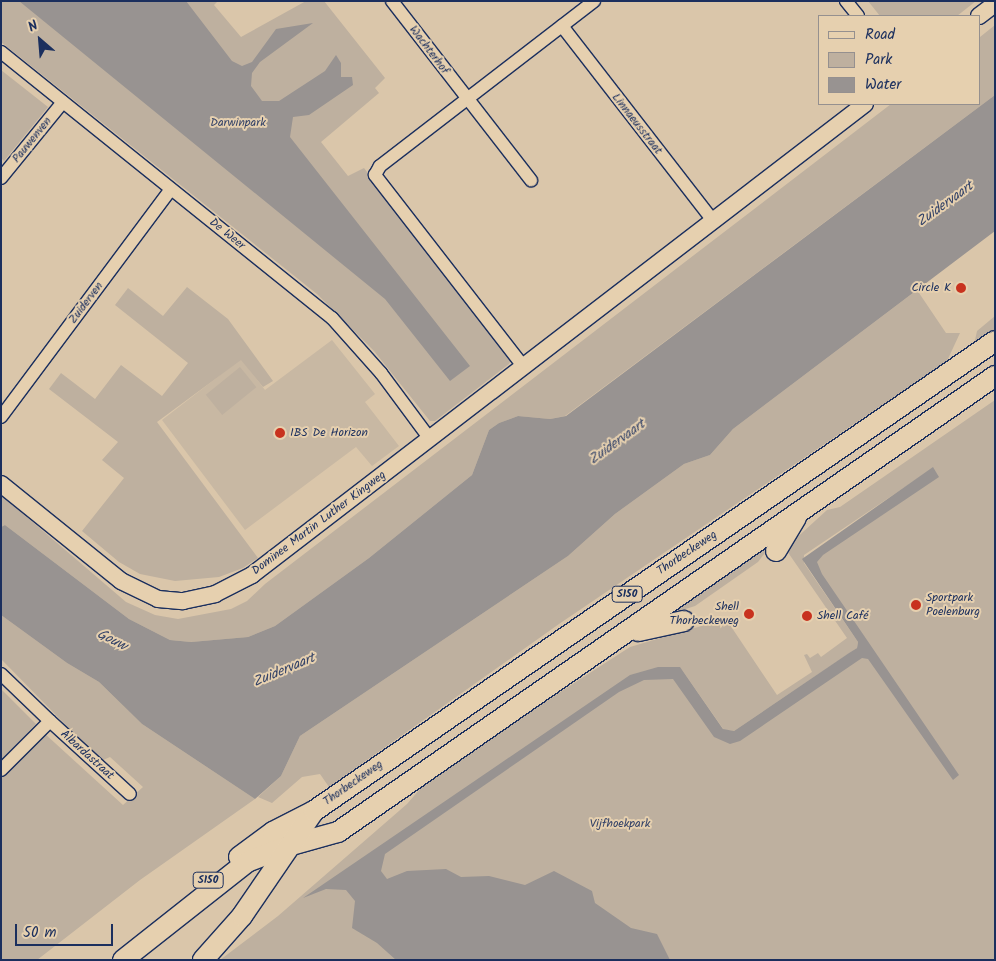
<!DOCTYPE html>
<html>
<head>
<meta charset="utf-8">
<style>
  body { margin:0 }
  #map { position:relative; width:996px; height:961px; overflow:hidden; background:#dac6aa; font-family:Kalam,sans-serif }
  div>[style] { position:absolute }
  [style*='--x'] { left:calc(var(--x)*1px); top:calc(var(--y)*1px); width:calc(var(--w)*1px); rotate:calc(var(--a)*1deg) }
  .built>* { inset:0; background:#c8b8a3 }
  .green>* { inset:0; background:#beb09f; transform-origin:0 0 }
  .water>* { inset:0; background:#989391 }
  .roads { filter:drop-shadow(1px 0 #1b2f5e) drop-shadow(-1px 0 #1b2f5e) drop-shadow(0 1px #1b2f5e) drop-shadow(0 -1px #1b2f5e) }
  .minor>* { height:12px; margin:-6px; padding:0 6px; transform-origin:6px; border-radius:6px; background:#e6d0af }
  .tertiary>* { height:16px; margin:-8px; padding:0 8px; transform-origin:8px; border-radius:8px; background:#e6d0af }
  .primary>* { height:20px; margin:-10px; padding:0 10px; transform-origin:10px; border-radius:10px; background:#e6d0af }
  .dots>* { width:14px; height:14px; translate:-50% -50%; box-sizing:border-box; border:2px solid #e6d0af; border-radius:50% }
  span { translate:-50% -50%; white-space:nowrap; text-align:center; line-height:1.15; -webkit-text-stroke:4px #e6d0af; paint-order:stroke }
  .shield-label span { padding:1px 4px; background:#e6d0af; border:1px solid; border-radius:4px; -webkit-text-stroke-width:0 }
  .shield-label { font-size:11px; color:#1b2f5e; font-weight:700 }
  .street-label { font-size:12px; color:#1b2f5e }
  .park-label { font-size:12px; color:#334268 }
  .poi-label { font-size:12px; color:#1b2f5e }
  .right { translate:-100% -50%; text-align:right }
  .left { translate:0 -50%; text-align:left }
  .water-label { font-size:14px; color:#344368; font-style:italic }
  .frame { position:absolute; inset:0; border:2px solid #1b2f5e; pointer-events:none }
  .legend { position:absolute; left:818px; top:15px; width:162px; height:90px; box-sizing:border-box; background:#e6d0af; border:1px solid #95908f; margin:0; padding:6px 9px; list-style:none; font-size:15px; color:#1b2f5e }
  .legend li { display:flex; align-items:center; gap:10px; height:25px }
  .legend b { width:25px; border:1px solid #95908f }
  .north { position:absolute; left:15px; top:15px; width:50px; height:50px; -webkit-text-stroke:4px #e6d0af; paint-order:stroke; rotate:333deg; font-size:14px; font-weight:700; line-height:20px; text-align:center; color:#1b2f5e }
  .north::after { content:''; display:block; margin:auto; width:18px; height:22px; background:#1b2f5e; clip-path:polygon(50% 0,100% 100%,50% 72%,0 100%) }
  .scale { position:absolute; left:15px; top:924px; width:98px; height:22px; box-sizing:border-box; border:2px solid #1b2f5e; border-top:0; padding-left:6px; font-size:15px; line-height:18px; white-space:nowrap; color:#1b2f5e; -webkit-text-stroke:4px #e6d0af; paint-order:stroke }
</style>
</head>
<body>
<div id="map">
  <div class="built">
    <i style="clip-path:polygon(332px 340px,375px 394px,365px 402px,399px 446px,372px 466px,356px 447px,245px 530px,162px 420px,241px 359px,265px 390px)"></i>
  </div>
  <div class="green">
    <i style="clip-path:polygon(1px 1px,218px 1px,214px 5px,241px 37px,306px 1px,324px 1px,385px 78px,375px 88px,379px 93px,321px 142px,348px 176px,364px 168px,511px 360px,509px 364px,435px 421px,430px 421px,374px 351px,317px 294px,1px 42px)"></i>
    <i style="clip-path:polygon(868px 1px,976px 1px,957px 16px,880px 16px)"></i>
    <i style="clip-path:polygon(995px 25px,995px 95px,565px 416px,550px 419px,518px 416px,499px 423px,489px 430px,472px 475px,369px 558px,275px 626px,248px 637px,191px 642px,170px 640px,129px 619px,5px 525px,1px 527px,1px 495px,126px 602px,155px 615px,178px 619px,231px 609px,247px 601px,265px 584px,891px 104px,980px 104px,980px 37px)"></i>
    <i style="clip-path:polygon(1px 70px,48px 107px,4px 161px,1px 158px)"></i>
    <i style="clip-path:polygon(187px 287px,228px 319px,273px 381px,263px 387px,241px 360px,157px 422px,258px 558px,243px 568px,219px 577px,175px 581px,140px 574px,119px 562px,82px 531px,124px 478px,102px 460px,118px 442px,49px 389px,61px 373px,95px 399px,121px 365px,162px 396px,188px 363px,115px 305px,128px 288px,163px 316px)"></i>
    <i style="clip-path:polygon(917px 290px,946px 333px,960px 333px,947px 361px,559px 624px,329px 787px,320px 774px,302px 777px,272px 803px,258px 797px,281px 776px,300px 736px,568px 556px,615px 514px,684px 464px,710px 455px,733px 429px)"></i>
    <i style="clip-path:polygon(995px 316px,995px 331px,974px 345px,977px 331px)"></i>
    <i style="left:240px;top:367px;width:26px;height:44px;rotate:51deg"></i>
    <i style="clip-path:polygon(evenodd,995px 400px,995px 960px,220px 960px,278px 916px,407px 804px,433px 774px,630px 647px,722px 620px,730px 625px,777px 695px,812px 672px,804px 655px,807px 654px,810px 658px,818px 653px,821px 657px,847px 638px,787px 551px,792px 542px,827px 510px,840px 507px,995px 400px,933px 468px,938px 476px,809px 561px,867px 649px,727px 738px,680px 667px,724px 730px,734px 731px,857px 648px,858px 642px,804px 563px,804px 555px,933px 468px)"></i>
    <i style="clip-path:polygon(767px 544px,770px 546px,758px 562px,695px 606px,679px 611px,679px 604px)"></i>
    <i style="clip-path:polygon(1px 615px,67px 663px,99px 682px,142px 724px,255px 799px,140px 880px,37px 960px,1px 960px,1px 778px,44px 733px,123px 805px,143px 787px,110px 757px,101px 761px,1px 659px)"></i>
    <i style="clip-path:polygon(1px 689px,36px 724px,1px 761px)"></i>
  </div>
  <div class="water">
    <i style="clip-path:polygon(19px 1px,186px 1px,232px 61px,242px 66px,252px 62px,276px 29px,313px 23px,260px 62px,252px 73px,251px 86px,262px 101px,279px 101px,325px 71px,336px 55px,341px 63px,341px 77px,352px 77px,353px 85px,309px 115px,293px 117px,290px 137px,470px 366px,450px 381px,385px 299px)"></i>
    <i style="clip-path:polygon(995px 95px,995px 231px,733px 429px,710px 455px,684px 464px,615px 514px,568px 556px,300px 736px,281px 776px,255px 799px,142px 724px,99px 682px,67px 663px,1px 615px,1px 527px,5px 525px,129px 619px,170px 640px,191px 642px,248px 637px,275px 626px,369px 558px,472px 475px,489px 430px,499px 423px,518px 416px,550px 419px,566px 416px)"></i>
    <i style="clip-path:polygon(933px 467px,939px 477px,823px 555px,817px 562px,822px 574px,959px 775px,953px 780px,868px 659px,862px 658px,740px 741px,730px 744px,714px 737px,673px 679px,644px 680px,619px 692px,385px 854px,381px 871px,387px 879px,407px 871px,446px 869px,461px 877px,489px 876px,525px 885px,554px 871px,592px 891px,595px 903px,631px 928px,657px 934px,670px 960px,396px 960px,377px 943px,352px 928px,355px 901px,346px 890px,326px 889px,303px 898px,630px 675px,658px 667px,680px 667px,723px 729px,734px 731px,849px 653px,857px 648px,858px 642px,802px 559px)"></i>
  </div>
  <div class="roads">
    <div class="minor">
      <i style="--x:392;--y:1;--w:227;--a:52.2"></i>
      <i style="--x:846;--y:1;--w:19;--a:51"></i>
      <i style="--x:562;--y:26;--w:247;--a:52.2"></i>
      <i style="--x:1;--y:52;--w:425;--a:38.8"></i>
      <i style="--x:332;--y:318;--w:74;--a:48.3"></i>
      <i style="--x:381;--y:373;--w:82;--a:53.4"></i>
      <i style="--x:1;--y:178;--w:98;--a:-50.8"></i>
      <i style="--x:523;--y:366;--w:242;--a:-127.8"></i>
      <i style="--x:375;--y:175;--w:10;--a:-61"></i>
      <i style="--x:380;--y:166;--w:270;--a:-37.6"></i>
      <i style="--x:1;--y:417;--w:284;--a:-53.3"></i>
      <i style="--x:1;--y:674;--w:68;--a:43.8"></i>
      <i style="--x:1;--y:770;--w:69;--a:-45"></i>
      <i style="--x:50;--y:721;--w:108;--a:42.4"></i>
    </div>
    <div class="tertiary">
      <i style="--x:979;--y:16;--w:20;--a:-37"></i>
      <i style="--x:1;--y:484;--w:154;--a:38.9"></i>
      <i style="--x:121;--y:581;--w:41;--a:25.9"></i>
      <i style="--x:158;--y:599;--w:25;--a:5"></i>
      <i style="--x:183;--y:601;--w:33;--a:-12"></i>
      <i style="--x:215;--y:594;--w:42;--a:-27.2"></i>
      <i style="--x:252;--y:575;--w:773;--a:-37.54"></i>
    </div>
    <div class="primary">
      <i style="--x:776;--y:551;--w:39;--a:-59"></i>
      <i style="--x:638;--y:631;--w:47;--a:-12.3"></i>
      <i style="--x:239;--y:857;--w:42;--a:-36.3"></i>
      <i style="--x:273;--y:832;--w:44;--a:-27.1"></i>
      <i style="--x:123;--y:960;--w:158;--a:-38.3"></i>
      <i style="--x:247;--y:862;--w:47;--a:-21.1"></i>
      <i style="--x:291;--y:845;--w:49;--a:-15.5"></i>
      <i style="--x:338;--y:832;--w:800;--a:-34.76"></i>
      <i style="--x:203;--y:960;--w:59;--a:-48.4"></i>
      <i style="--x:242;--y:916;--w:127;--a:-55.6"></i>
      <i style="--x:314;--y:811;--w:827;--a:-34.61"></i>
    </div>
  </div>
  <div class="dots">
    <i style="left:961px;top:288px;background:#c8321e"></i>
    <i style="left:280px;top:433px;background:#c8321e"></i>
    <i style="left:916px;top:605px;background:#c8321e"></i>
    <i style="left:749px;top:614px;background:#c8321e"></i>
    <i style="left:807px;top:616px;background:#c8321e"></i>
  </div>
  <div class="shield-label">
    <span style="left:627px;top:594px">S150</span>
    <span style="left:208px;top:880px">S150</span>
  </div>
  <div class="street-label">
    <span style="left:429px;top:50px;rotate:53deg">Wachterhof</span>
    <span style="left:637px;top:124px;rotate:52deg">Linnaeusstraat</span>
    <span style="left:32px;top:140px;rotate:-51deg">Pauwenven</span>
    <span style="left:227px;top:234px;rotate:39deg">De Weer</span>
    <span style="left:86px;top:303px;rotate:-53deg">Zuiderven</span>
    <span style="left:319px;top:523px;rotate:-37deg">Dominee Martin Luther Kingweg</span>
    <span style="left:687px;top:553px;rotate:-34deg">Thorbeckeweg</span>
    <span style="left:87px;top:755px;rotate:42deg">Albardastraat</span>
    <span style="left:353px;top:783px;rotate:-35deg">Thorbeckeweg</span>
  </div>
  <div class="park-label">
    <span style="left:238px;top:123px">Darwinpark</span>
    <span style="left:620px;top:824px">Vijfhoekpark</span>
  </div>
  <div class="poi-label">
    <span class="right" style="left:951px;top:288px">Circle K</span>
    <span class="left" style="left:290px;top:433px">IBS De Horizon</span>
    <span class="left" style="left:926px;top:605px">Sportpark<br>Poelenburg</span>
    <span class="right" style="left:739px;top:614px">Shell<br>Thorbeckeweg</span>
    <span class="left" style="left:817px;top:616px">Shell Café</span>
  </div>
  <div class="water-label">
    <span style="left:945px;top:204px;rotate:-36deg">Zuidervaart</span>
    <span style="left:617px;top:442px;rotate:-36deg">Zuidervaart</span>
    <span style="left:112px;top:640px;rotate:27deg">Gouw</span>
    <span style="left:284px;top:670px;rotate:-23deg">Zuidervaart</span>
  </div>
  <div class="frame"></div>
  <ul class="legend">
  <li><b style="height:6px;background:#e6d0af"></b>Road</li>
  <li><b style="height:14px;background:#beb09f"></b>Park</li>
  <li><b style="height:14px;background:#989391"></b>Water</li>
  </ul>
  <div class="north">N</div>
  <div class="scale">50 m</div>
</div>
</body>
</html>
